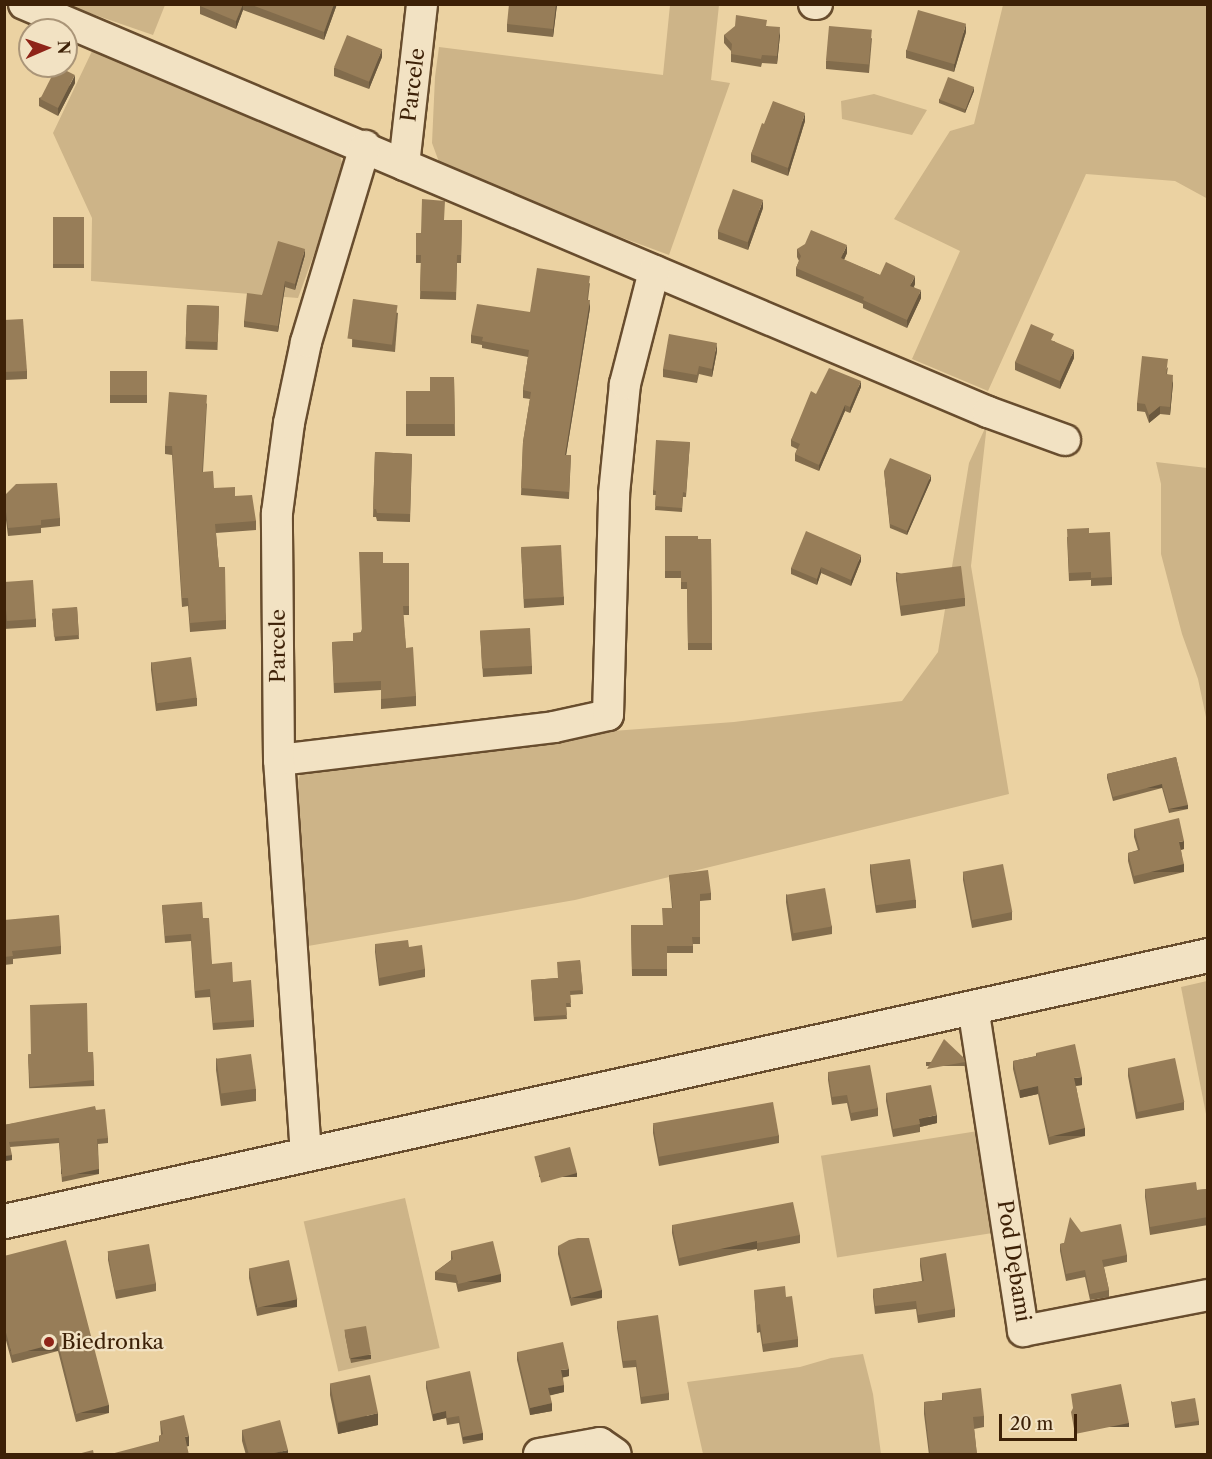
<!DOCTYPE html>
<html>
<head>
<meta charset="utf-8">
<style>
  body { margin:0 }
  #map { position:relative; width:1212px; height:1459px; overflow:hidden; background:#ebd2a2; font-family:"Libre Caslon Text",serif }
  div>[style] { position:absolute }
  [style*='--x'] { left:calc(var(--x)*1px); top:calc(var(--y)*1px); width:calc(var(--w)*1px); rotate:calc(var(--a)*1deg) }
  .green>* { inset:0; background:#cdb488; transform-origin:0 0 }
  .roads { filter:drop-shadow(2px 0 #684d2e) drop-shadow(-2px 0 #684d2e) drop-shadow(0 2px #684d2e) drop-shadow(0 -2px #684d2e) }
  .street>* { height:30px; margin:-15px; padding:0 15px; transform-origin:15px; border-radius:15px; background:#f2e2c3 }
  .secondary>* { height:33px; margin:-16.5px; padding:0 16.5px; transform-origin:16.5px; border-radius:16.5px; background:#f2e2c3 }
  .wall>* { inset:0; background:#826c4c; transform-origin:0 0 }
  .shaded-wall>* { inset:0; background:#6a583e; transform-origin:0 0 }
  .building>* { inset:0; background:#977d58; transform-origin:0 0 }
  .dots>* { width:16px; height:16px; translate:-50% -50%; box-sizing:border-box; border:3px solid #f2e2c3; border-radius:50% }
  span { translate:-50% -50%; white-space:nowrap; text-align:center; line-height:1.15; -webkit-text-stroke:4.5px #f2e2c3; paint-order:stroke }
  .street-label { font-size:21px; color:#3d2107 }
  .poi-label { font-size:21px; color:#3d2107 }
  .left { translate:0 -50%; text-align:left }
  .frame { position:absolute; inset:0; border:6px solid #3d2107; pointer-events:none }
  .north { position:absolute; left:18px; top:18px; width:60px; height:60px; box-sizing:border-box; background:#f2e2c3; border:2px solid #aa9578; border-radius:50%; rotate:88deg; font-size:16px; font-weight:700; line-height:24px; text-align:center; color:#3d2107 }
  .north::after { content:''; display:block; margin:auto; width:21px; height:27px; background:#8f2418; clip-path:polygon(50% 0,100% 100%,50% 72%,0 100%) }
  .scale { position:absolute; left:999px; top:1414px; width:78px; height:27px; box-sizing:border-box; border:3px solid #3d2107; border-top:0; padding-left:8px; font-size:18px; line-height:21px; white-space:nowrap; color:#3d2107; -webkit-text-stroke:4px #f2e2c3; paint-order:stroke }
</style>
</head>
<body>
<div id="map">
  <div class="green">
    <i style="clip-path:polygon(73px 4px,165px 4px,165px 5px,153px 35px,72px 7px)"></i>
    <i style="clip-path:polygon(670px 5px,719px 5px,711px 80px,730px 83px,669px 255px,558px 214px,439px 162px,432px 143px,435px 77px,439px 47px,663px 75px)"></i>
    <i style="clip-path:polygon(1003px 5px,1207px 5px,1208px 199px,1175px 181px,1086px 174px,988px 391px,912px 359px,960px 251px,894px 219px,950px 131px,974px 124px)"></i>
    <i style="clip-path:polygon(94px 47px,323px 141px,340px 155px,344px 172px,298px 298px,91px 281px,92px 218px,53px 133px)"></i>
    <i style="clip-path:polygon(874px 94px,927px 110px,912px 135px,842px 119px,841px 101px)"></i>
    <i style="clip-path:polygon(987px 424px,971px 566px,1009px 794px,575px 900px,308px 946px,296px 790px,300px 774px,319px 763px,572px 734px,734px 722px,902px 701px,938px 652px,969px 463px)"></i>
    <i style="clip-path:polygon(1156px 462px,1207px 468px,1207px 722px,1198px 679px,1182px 634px,1161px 554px,1161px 484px)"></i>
    <i style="clip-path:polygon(1207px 981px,1208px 981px,1207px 1119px,1181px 987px)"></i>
    <i style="left:978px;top:1131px;width:103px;height:159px;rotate:81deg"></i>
    <i style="left:405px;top:1198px;width:154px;height:104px;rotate:77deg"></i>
    <i style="clip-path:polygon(863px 1354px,873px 1394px,881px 1454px,703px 1454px,687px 1382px,800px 1367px,831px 1358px)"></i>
  </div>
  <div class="roads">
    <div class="street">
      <i style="--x:24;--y:4;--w:1047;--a:22.94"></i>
      <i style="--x:988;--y:412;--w:82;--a:20"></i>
      <i style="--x:814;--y:4;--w:3;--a:0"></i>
      <i style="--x:404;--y:165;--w:162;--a:-83.6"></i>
      <i style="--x:279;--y:760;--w:277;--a:-6.8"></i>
      <i style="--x:554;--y:727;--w:55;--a:-12.5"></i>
      <i style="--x:608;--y:715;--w:221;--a:-88.4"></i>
      <i style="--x:614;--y:494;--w:111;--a:-84.3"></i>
      <i style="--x:625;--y:384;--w:117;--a:-75.6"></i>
      <i style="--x:973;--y:1007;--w:328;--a:81.2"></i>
      <i style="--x:1023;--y:1331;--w:188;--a:-11"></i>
      <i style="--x:306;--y:1155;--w:396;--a:-93.9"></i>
      <i style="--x:279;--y:760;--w:247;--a:-90.5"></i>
      <i style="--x:277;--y:513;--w:91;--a:-82.4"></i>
      <i style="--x:289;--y:423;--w:83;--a:-78.1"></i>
      <i style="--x:306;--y:342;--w:205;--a:-73.2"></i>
      <i style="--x:539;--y:1454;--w:62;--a:-10.2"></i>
      <i style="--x:600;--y:1443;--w:19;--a:35"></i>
    </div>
    <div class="secondary">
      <i style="--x:4;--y:1221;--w:1233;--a:-12.46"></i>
    </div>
  </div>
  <div class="wall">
    <i style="clip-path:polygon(200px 4px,337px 4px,324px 40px,243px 10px,236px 29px,200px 14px)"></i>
    <i style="clip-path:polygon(557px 4px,553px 37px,507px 32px,507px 24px)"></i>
    <i style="clip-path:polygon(767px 26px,780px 35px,777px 64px,762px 63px,761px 67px,731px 62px,731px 51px,724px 43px,724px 35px)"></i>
    <i style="clip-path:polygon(966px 32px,954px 72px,906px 58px,906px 50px)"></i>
    <i style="clip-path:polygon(872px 38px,869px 73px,826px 69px,826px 61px)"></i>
    <i style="clip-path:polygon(382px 57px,369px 89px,334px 76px,334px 68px)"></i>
    <i style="clip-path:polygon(75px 83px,58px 116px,39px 106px,39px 98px)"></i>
    <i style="clip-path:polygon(974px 91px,965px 113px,939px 103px,939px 99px)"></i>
    <i style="clip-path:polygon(805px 121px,788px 176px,751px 162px,751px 154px,764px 124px)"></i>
    <i style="clip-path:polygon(763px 208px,748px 250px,718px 239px,718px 231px)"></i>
    <i style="left:53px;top:217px;width:31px;height:51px"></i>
    <i style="clip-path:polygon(445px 220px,462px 220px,461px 263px,457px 263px,456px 300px,420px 299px,421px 263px,416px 263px,416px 233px,421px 233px)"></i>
    <i style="clip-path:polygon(797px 249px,847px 253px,844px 260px,880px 275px,915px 284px,914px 287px,921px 298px,907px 328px,863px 308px,863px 304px,796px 276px,796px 268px,799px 261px,797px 257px)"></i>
    <i style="clip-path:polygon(305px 255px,295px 290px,285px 287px,278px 332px,244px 327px,244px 321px,262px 295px)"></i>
    <i style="clip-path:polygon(590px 283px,588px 300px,590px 308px,566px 455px,571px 455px,569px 499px,521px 495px,523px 442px,530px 399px,523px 398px,523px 390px,528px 357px,482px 348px,482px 345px,471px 343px,471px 335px,530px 312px)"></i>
    <i style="clip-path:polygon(353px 299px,398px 313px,395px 352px,352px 347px)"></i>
    <i style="left:187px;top:305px;width:32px;height:44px;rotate:2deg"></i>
    <i style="clip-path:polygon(4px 320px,27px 371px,27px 379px,4px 380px)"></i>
    <i style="clip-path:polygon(1054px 341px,1074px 358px,1060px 389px,1015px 370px,1015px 362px)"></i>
    <i style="clip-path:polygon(717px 351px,712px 377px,699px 374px,697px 383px,663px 377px,663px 369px)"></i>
    <i style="clip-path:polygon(1168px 367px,1167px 374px,1173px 383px,1170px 415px,1160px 414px,1149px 423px,1145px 412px,1137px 411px,1137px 403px)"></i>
    <i style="left:110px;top:371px;width:37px;height:32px"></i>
    <i style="clip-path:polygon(454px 377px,455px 436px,406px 436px,406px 391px,430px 391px)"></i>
    <i style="clip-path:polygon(861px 387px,850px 413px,845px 411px,819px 471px,795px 461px,795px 454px,797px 449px,791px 446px,791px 440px,816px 394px)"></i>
    <i style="clip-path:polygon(207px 403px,203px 472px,214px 488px,235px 496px,256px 521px,256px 530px,216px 533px,219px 567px,226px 620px,226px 629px,190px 632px,188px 606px,182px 607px,172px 455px,165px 454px,165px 446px)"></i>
    <i style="clip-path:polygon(690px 442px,686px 497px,683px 497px,682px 512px,655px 510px,656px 495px,653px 495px,653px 490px)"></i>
    <i style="clip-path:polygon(375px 452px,412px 454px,410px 522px,377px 521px,376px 517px,373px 517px)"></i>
    <i style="clip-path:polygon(884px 471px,931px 480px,907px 535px,890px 528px)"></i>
    <i style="clip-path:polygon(4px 496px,60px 518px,60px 526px,41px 528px,41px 533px,8px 536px,6px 520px,4px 518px)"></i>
    <i style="clip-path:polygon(1089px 533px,1112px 577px,1112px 585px,1091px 586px,1091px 580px,1069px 581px,1067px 537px)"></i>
    <i style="clip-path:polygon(665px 536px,698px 539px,711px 539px,712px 650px,688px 650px,687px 589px,681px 589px,681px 578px,665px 578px)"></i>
    <i style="clip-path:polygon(521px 548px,564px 597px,564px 605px,524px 608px)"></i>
    <i style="clip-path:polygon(861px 561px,851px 586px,821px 573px,817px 585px,791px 574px,791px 568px)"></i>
    <i style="clip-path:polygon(383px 563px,409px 563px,409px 615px,403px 615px,406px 648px,416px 696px,416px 706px,381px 709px,381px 690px,334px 693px,332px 642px,353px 641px,361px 632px)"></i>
    <i style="clip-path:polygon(896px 572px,965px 598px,965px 606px,901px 616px,896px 580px)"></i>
    <i style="clip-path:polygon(4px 582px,36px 619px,36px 627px,4px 629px)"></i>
    <i style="clip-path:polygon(77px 607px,79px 639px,55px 641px,52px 613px)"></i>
    <i style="clip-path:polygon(480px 631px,532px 666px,532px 674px,483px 677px)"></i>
    <i style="clip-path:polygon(151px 662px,197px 698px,197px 706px,156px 711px,151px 670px)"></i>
    <i style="clip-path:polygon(1176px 757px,1188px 809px,1169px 813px,1162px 788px,1113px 801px,1107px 778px,1107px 774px)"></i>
    <i style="clip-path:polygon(1134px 829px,1184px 849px,1181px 850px,1184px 872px,1134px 884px,1128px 861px,1128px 853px,1138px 850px,1134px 837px)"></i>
    <i style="clip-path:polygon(870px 864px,916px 900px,916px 908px,876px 913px,870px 872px)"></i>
    <i style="clip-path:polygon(963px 872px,1012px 912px,1012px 920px,972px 928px,963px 880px)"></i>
    <i style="clip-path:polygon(669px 875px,711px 893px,711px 900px,700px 901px,700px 944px,693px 944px,693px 953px,667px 953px,667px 976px,632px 976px,631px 925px,663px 925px,672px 908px)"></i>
    <i style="clip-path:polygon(786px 894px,832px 926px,832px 934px,792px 941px,786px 902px)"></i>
    <i style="clip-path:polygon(162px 905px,203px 918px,212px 964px,233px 982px,254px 1020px,254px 1027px,213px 1030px,210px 997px,195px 998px,191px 941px,165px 943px)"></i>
    <i style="clip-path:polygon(4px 920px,61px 946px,61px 954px,13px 959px,13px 964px,4px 965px)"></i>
    <i style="clip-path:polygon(375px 944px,409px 947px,425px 969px,425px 977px,379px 986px,375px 952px)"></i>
    <i style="clip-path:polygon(580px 960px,583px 994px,570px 995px,571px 1007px,566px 1007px,567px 1019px,534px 1021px,531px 980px,558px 978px)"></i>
    <i style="left:93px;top:1052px;width:34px;height:65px;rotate:88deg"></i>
    <i style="clip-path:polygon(1036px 1053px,1082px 1085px,1076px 1086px,1085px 1136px,1049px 1145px,1038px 1094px,1020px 1098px,1013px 1069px,1013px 1061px,1036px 1056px)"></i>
    <i style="clip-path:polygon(216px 1058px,256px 1089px,256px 1101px,221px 1106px,216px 1070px)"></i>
    <i style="left:965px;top:1062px;width:4px;height:39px;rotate:90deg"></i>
    <i style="clip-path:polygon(1128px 1068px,1184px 1102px,1184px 1110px,1136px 1119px,1128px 1076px)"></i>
    <i style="clip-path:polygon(828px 1072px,878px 1108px,878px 1116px,851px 1121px,847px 1103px,832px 1105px,828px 1080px)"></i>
    <i style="clip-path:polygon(886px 1093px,937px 1123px,920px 1127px,920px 1132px,893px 1137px,886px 1101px)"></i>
    <i style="clip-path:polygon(96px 1110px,108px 1138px,108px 1143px,98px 1144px,99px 1174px,62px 1182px,59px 1143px,10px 1147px,12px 1160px,4px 1161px,4px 1125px)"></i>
    <i style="clip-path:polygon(653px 1125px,779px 1135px,779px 1143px,659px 1166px,653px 1133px)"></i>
    <i style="clip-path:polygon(1145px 1189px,1197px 1190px,1208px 1189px,1208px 1225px,1150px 1235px,1145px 1197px)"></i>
    <i style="clip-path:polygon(672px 1225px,800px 1235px,800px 1243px,757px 1251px,757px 1249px,679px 1266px,672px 1233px)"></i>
    <i style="clip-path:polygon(1081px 1232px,1127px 1255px,1127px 1262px,1104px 1267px,1109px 1290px,1109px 1297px,1090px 1300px,1085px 1277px,1066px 1281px,1060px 1251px,1060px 1244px,1064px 1243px)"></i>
    <i style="clip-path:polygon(558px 1246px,602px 1298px,571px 1306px,558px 1254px)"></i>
    <i style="clip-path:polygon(451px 1251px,501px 1282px,458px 1292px,456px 1283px,435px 1280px,435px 1272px,451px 1260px)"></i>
    <i style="clip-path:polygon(108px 1252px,156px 1283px,156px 1291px,116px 1299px,108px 1260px)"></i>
    <i style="clip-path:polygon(4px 1256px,109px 1413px,76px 1422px,58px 1351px,12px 1363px,4px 1333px)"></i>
    <i style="clip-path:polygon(920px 1258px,955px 1309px,955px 1317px,918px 1323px,916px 1309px,875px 1314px,873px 1297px,873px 1289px,922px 1281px,920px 1266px)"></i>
    <i style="clip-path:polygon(249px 1270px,297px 1307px,257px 1316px,249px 1278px)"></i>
    <i style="clip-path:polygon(754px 1290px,786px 1297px,798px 1339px,798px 1347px,763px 1352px,760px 1332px,757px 1333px)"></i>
    <i style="clip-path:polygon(617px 1321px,669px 1393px,669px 1400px,641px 1404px,636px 1367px,623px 1368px,617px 1328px)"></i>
    <i style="clip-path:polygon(345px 1331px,371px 1359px,351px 1363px,345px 1335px)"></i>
    <i style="clip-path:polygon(517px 1352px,569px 1376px,563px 1377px,564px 1392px,550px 1395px,552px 1411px,530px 1415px,517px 1360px)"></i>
    <i style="clip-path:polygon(426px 1381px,483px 1440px,463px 1444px,459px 1423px,447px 1425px,446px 1418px,433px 1421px,426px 1388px)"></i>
    <i style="clip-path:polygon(330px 1384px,378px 1425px,338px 1434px,330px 1395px)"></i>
    <i style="clip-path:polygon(942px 1393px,984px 1416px,984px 1427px,974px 1429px,977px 1455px,929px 1455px,924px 1414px,924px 1402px,942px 1400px)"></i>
    <i style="clip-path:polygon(1171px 1401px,1199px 1421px,1199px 1425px,1175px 1428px)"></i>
    <i style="clip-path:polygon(160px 1421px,189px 1446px,187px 1446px,159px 1442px,159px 1436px,161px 1435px)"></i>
    <i style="clip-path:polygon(242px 1430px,288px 1455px,246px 1455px,242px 1441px)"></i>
  </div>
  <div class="shaded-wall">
    <i style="clip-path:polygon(243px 4px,243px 10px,236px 29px,236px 21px)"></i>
    <i style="clip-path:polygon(334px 4px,337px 4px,324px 40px,324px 32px)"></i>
    <i style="clip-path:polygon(556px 4px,557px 5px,553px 37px,553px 29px)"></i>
    <i style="clip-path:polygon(966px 24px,966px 32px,954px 72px,954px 64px)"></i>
    <i style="clip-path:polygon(780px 27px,780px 35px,777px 64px,777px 56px)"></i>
    <i style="clip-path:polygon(382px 49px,382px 57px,369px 89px,369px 81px)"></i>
    <i style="clip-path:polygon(75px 75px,75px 83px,58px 116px,58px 108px)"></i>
    <i style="clip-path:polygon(974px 87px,974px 91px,965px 113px,965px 109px)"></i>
    <i style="clip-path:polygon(805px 113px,805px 121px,788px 176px,788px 168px)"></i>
    <i style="clip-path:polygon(763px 200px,763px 208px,748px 250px,748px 242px)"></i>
    <i style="clip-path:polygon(847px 245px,847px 253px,841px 266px,841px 258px)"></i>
    <i style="clip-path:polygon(305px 249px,305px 255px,295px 290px,295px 284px)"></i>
    <i style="clip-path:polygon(915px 276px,915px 284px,910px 294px,910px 286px)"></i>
    <i style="clip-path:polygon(285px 281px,285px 287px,278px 332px,278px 326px)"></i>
    <i style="clip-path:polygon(921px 290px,921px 298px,907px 328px,907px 320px)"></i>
    <i style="clip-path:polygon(590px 300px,590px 308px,565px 462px,565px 455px)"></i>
    <i style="clip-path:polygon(717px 343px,717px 351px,712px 377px,712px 369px)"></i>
    <i style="clip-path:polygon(1074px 350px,1074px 358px,1060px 389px,1060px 381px)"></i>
    <i style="clip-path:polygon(1173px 375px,1173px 383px,1170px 415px,1170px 407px)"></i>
    <i style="clip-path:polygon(861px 381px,861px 387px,850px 413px,850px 407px)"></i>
    <i style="clip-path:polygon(845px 405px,845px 411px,819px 471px,819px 465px)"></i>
    <i style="clip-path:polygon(1160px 406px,1160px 414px,1149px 423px,1149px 415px)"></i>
    <i style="clip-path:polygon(931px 475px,931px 480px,907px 535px,907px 531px)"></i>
    <i style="clip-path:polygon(861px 555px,861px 561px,851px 586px,851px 580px)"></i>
    <i style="clip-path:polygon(821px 567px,821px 573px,817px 585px,817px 579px)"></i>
    <i style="left:1162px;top:784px;width:4px;height:51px;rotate:90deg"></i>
    <i style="left:1188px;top:805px;width:4px;height:19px;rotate:90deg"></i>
    <i style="clip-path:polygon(1184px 841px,1184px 849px,1179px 850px,1179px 842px)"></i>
    <i style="left:1184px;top:864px;width:8px;height:51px;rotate:90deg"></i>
    <i style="clip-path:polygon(1082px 1077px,1082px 1085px,1074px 1086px,1074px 1078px)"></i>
    <i style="clip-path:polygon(1038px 1086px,1038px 1094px,1020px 1098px,1020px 1090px)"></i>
    <i style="clip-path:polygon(937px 1115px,937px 1123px,920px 1127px,919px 1119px)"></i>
    <i style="left:1085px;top:1128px;width:8px;height:37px;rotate:90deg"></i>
    <i style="clip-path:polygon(12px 1155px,12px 1160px,4px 1161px,4px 1156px)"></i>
    <i style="left:99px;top:1169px;width:5px;height:38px;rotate:90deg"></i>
    <i style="left:577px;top:1173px;width:4px;height:38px;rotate:90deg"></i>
    <i style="left:757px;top:1241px;width:8px;height:80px;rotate:90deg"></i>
    <i style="left:501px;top:1274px;width:8px;height:44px;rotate:90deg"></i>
    <i style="left:602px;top:1290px;width:8px;height:32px;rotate:90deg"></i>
    <i style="left:297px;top:1299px;width:8px;height:41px;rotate:90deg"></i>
    <i style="left:58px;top:1343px;width:8px;height:48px;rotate:90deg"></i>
    <i style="left:371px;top:1355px;width:4px;height:20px;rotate:90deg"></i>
    <i style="clip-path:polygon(569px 1369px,569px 1376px,561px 1378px,561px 1370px)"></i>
    <i style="clip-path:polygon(564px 1385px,564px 1392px,548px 1396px,548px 1388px)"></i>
    <i style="clip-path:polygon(552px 1403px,552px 1411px,530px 1415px,530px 1408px)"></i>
    <i style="left:109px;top:1405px;width:8px;height:34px;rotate:90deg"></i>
    <i style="clip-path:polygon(446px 1411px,446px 1418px,433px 1421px,433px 1414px)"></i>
    <i style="clip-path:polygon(378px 1413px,378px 1425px,338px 1434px,338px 1423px)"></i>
    <i style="left:1129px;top:1423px;width:4px;height:55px;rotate:90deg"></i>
    <i style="left:483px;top:1433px;width:7px;height:20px;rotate:90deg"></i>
    <i style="clip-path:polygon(189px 1436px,189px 1446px,185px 1447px,185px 1437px)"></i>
    <i style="clip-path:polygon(288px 1450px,288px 1455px,265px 1455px)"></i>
  </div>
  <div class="building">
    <i style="clip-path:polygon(200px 4px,243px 4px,236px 21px,200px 6px)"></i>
    <i style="clip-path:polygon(249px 4px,334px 4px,324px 32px)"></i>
    <i style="clip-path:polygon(509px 4px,556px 4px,553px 29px,507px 24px)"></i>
    <i style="left:918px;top:10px;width:50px;height:42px;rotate:16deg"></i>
    <i style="clip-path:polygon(736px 15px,767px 20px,766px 26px,780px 27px,777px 56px,762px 55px,761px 59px,731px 54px,732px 44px,724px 35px,735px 26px)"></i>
    <i style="left:829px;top:26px;width:43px;height:35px;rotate:5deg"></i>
    <i style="left:347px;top:35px;width:38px;height:35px;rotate:22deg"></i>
    <i style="left:57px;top:66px;width:20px;height:37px;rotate:27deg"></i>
    <i style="left:948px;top:77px;width:28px;height:24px;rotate:21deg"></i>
    <i style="clip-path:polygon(773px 101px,805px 113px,788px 168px,751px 154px,762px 123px,764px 124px)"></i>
    <i style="left:733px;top:189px;width:32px;height:45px;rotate:20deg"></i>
    <i style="clip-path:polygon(422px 199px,445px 201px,444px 220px,462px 220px,461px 255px,457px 255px,456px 292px,420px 291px,421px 255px,416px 255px,416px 233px,421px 233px)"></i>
    <i style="clip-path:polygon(4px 201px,5px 234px,4px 234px)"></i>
    <i style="left:53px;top:217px;width:31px;height:47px"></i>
    <i style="clip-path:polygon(811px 230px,847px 245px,841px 258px,880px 275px,886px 262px,915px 276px,910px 286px,921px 290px,907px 320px,863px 300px,864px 297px,796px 268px,801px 256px,797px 249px,805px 244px)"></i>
    <i style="clip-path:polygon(278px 241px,305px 249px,295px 284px,285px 281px,278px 326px,244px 321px,247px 293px,262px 295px)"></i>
    <i style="clip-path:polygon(537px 268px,590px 276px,587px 300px,590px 300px,565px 455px,571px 455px,569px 492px,521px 488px,523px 442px,531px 392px,523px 390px,529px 350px,482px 341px,483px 337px,471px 335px,477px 304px,530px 312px)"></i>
    <i style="left:353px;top:299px;width:45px;height:40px;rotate:8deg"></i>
    <i style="left:187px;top:305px;width:32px;height:36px;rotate:2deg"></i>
    <i style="clip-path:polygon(23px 319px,27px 371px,4px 372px,4px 320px)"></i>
    <i style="clip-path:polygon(1031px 324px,1054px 334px,1051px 340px,1074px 350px,1060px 381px,1015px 362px)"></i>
    <i style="clip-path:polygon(669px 334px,717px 343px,712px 369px,699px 366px,697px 375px,663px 369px)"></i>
    <i style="clip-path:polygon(1142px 356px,1168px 359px,1166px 374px,1173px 375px,1170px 407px,1160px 406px,1149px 415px,1145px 404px,1137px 403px)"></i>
    <i style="clip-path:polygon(829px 368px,861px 381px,850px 407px,845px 405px,819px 465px,795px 454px,800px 444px,791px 440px,811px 391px,816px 394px)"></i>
    <i style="left:110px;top:371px;width:37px;height:24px"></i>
    <i style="clip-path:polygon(430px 377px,454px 377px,455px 424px,406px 424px,406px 391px,430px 391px)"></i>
    <i style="clip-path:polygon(1206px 377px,1208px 377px,1208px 394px)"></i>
    <i style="clip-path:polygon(169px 392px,207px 395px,202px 472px,213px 471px,214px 488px,235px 487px,235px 496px,252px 495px,256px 521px,215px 524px,219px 567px,225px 567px,226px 620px,190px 623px,188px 598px,182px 598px,172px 446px,165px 446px)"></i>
    <i style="clip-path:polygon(656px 440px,690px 442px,686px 493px,683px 492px,682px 508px,655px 506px,656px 491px,653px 490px)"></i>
    <i style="clip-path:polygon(375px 452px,412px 454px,410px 514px,377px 513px,376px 509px,373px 509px)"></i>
    <i style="clip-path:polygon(890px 458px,931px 475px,907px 531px,890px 524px,884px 471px)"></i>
    <i style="clip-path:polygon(57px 483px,60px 518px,41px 520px,41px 525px,8px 528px,6px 512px,4px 510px,4px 496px,16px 484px)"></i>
    <i style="clip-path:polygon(1089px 528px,1089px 533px,1110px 532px,1112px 577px,1091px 578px,1091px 572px,1069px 573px,1067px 529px)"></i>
    <i style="clip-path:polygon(806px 531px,861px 555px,851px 580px,821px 567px,817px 579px,791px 568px)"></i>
    <i style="clip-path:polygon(665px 536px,698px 536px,698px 539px,711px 539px,712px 643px,688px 643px,687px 582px,681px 582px,681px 571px,665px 571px)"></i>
    <i style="left:561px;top:545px;width:52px;height:40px;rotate:87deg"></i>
    <i style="clip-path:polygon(359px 552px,383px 552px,383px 563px,409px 563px,409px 606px,403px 606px,406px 648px,413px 647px,416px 696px,381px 699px,381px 681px,334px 683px,332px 642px,353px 641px,353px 633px,362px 632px)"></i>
    <i style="left:961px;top:566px;width:32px;height:65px;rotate:83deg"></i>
    <i style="left:33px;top:580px;width:39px;height:29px;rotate:86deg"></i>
    <i style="left:77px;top:607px;width:28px;height:25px;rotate:86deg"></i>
    <i style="left:530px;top:628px;width:38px;height:50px;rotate:87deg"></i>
    <i style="left:191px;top:657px;width:41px;height:40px;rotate:82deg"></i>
    <i style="clip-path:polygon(1176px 757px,1188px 805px,1169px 809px,1162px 784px,1113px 797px,1107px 774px)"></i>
    <i style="clip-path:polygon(1179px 818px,1184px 841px,1179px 842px,1184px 864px,1134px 876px,1128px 853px,1140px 850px,1134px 829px)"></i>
    <i style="left:910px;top:859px;width:41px;height:40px;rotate:82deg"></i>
    <i style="left:1003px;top:864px;width:49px;height:41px;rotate:79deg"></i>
    <i style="clip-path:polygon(708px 870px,711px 893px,700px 894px,700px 937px,692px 937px,693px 946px,667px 946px,667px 969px,632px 969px,631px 925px,663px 925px,662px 908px,673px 908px,669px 875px)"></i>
    <i style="left:825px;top:888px;width:39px;height:39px;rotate:80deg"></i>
    <i style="clip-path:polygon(202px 902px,203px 918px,209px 918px,212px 964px,232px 962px,233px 982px,251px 980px,254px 1020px,213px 1023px,210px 989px,195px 991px,191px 934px,165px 936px,162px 905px)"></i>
    <i style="clip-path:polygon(59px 915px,61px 946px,12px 951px,13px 956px,4px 957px,4px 920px)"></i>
    <i style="clip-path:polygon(408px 940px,409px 947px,422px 945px,425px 969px,379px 978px,375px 944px)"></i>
    <i style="clip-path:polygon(580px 960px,583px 990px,570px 991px,571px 1003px,566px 1003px,567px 1015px,534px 1017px,531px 980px,558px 978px,557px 962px)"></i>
    <i style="clip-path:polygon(87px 1003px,88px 1052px,93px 1052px,94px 1080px,30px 1087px,28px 1055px,31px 1055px,30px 1005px)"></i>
    <i style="clip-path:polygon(944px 1039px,964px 1058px,965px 1062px,927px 1069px)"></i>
    <i style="clip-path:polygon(1075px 1044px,1082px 1077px,1074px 1078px,1085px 1128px,1049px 1137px,1038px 1086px,1020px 1090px,1013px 1061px,1037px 1056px,1036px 1053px)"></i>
    <i style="left:251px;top:1054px;width:35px;height:35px;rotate:82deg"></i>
    <i style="left:1175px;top:1058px;width:45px;height:48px;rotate:78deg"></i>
    <i style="clip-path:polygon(870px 1065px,878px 1108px,851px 1113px,847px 1095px,832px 1097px,828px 1072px)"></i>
    <i style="clip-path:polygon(931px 1085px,937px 1115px,919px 1119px,920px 1124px,893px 1129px,886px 1093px)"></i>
    <i style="left:773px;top:1102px;width:34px;height:122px;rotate:80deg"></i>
    <i style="clip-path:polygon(95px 1106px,96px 1110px,105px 1109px,108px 1138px,97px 1139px,99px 1169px,62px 1177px,59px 1138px,9px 1142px,12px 1155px,4px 1156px,4px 1125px)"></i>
    <i style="left:570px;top:1147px;width:27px;height:37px;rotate:75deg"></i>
    <i style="clip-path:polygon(1196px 1182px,1197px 1190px,1208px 1189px,1208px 1217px,1150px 1227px,1145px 1189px)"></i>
    <i style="clip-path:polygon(793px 1202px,800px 1235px,757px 1243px,757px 1241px,679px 1258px,672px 1225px)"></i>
    <i style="clip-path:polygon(1070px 1217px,1081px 1232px,1121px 1224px,1127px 1255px,1102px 1260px,1109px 1290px,1090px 1294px,1085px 1270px,1066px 1274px,1060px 1244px,1064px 1243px)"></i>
    <i style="clip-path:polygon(578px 1238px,589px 1238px,602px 1290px,571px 1298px,558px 1246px,569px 1240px)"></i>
    <i style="clip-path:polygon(66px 1240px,109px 1405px,76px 1414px,58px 1343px,12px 1355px,4px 1325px,4px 1256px)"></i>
    <i style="clip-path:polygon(493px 1241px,501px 1274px,458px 1284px,456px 1275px,435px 1272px,453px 1259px,451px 1251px)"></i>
    <i style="left:149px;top:1244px;width:40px;height:42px;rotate:80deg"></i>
    <i style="clip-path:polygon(946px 1253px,955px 1309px,918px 1315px,916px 1301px,875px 1306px,873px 1289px,924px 1281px,920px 1258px)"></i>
    <i style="left:289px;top:1260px;width:40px;height:41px;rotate:78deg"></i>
    <i style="clip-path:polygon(785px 1286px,786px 1297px,792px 1296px,798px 1339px,763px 1344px,760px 1324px,757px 1325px,754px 1290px)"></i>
    <i style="clip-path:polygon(658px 1315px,669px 1393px,641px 1397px,636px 1360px,623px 1361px,617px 1321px)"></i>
    <i style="left:366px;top:1326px;width:29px;height:22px;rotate:80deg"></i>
    <i style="clip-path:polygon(563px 1342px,569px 1369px,561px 1370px,564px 1385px,548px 1388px,552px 1403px,530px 1408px,517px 1352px)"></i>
    <i style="clip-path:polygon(470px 1371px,483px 1433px,463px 1437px,459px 1416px,447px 1418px,446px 1411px,433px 1414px,426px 1381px)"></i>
    <i style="left:370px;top:1375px;width:39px;height:41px;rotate:78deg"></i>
    <i style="clip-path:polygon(1121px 1384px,1129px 1423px,1075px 1434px,1071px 1412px,1073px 1408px,1071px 1394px)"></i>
    <i style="clip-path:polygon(981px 1388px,984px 1416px,973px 1417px,977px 1455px,930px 1455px,924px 1402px,943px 1400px,942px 1393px)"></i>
    <i style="left:1195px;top:1398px;width:23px;height:24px;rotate:80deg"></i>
    <i style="clip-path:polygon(184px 1415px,189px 1436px,185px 1437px,189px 1455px,107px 1455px,160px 1441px,159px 1436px,163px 1434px,160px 1421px)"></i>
    <i style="clip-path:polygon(280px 1420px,288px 1450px,265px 1455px,249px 1455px,242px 1430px)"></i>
    <i style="clip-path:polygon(93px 1450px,94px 1455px,74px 1455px)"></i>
  </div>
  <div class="dots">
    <i style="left:49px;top:1342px;background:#8f2418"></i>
  </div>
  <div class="street-label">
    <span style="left:413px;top:85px;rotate:-83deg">Parcele</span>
    <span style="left:278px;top:646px;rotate:-90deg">Parcele</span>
    <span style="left:1014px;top:1261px;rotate:81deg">Pod Dębami</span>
  </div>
  <div class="poi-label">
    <span class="left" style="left:61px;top:1342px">Biedronka</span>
  </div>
  <div class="frame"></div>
  <div class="north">N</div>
  <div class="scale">20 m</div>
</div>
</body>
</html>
